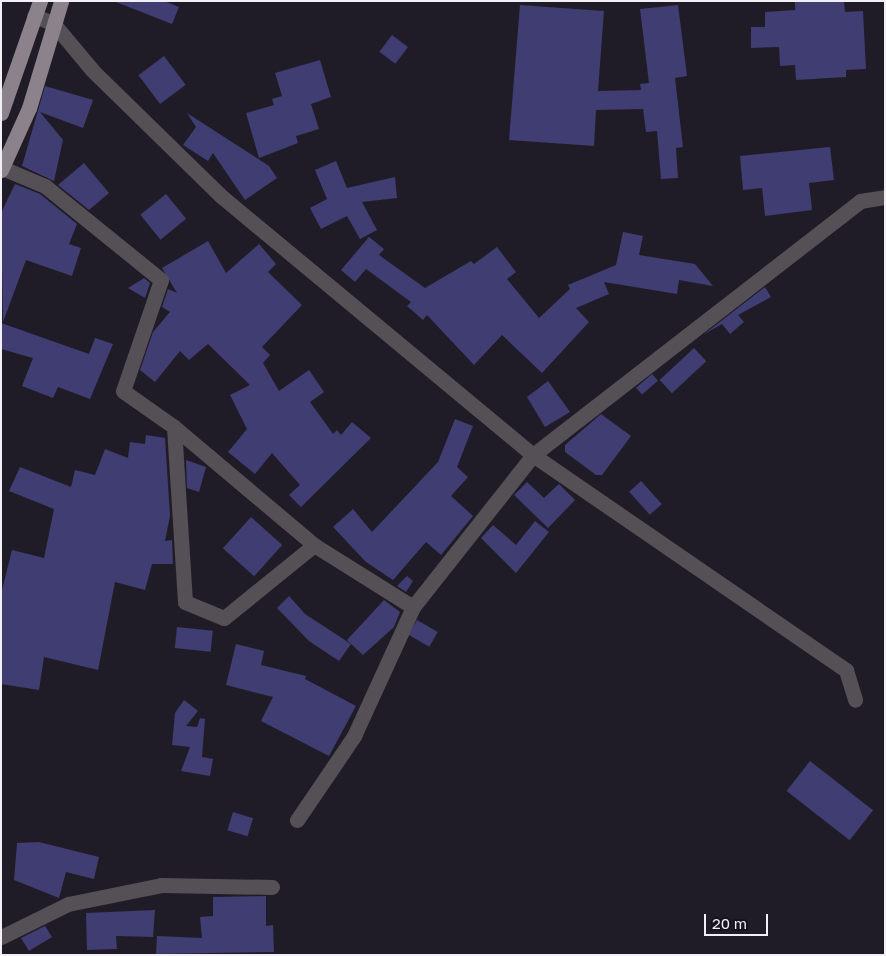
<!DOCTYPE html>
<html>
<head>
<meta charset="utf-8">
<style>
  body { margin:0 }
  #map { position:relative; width:886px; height:956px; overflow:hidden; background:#201c27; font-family:"Golos Text",sans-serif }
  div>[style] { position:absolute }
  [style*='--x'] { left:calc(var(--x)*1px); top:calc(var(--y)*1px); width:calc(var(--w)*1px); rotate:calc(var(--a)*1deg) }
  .building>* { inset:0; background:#3f3d71; transform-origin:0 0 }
  .minor>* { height:15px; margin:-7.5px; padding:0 7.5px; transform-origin:7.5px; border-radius:7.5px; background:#555055 }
  .major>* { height:15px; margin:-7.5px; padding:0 7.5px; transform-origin:7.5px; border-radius:7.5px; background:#8b828c }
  span { translate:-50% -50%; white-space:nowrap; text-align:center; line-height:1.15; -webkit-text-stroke:4.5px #17131e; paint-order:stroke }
  .frame { position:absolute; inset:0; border:2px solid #f2eff7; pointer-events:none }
  .scale { position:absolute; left:704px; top:914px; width:64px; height:22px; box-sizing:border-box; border:2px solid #f2eff7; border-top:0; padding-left:6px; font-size:15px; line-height:18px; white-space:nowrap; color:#f2eff7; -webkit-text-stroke:4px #17131e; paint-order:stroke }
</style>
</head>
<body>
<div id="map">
  <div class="building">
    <i style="clip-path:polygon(164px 1px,179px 7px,172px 24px,116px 2px)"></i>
    <i style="clip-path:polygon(795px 1px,844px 1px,845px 12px,863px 11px,866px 69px,846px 70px,846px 77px,796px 80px,795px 65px,780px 66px,779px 47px,751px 48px,751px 27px,765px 27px,765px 12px,795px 10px)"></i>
    <i style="clip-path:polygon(520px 5px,604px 11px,598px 91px,641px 90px,640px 84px,649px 83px,640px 9px,678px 5px,687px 76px,675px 78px,683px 147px,676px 148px,678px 178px,661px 179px,657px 131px,646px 132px,643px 109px,596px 110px,594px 146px,509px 140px)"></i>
    <i style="left:392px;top:35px;width:20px;height:21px;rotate:37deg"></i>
    <i style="left:164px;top:56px;width:36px;height:32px;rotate:53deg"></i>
    <i style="clip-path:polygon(320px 60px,331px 97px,311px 104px,319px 129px,296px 136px,298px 143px,259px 158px,246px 113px,274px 105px,272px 99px,282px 96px,275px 73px)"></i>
    <i style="clip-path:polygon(45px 86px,93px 100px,83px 128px,40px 112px,63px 140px,54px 181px,22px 166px)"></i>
    <i style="clip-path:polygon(187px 113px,269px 166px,277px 178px,245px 200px,213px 153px,208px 161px,183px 145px,196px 127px)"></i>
    <i style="clip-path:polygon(830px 147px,834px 180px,809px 183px,812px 210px,765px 216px,762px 188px,743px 190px,740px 156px)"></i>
    <i style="clip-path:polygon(336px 161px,347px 188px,395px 177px,397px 198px,362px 202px,377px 230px,360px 239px,347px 216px,321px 229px,310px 208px,327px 199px,315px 170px)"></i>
    <i style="clip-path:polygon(84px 163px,109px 193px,89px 210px,58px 185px)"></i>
    <i style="clip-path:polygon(15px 184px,40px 194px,77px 224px,69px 244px,81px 248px,72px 276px,26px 260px,3px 322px,1px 213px)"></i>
    <i style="left:166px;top:194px;width:32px;height:33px;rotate:51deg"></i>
    <i style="clip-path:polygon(623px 232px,643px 236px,639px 255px,695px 264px,713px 286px,679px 280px,677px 294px,604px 282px,609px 294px,576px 308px,589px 322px,542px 373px,502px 335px,474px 365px,427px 315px,423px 320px,407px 306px,411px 302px,366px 269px,355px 282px,341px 270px,369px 237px,384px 249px,379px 255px,425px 288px,471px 261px,474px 264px,497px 247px,516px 272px,507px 279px,539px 318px,570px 289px,568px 285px,616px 265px)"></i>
    <i style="clip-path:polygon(208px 241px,226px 273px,259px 244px,276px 264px,268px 272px,302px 305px,262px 347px,270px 355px,263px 363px,279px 391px,309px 370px,324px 392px,310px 402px,333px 434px,337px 430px,341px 435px,352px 422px,371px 438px,301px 507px,289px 495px,300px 485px,272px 453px,255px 474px,228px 452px,247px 429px,230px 395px,250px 385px,208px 344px,189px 360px,180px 351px,155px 382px,140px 370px,153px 332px,170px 312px,162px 307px,168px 289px,177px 293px,162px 268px)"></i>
    <i style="clip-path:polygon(144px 278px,150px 283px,145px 298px,128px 288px)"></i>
    <i style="clip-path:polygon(765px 287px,771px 297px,738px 315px,744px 322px,730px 334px,722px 324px,703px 335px)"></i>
    <i style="clip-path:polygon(1px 323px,89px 354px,95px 338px,113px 344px,90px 399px,58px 387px,53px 398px,22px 386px,33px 358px,1px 349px)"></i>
    <i style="left:694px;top:348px;width:18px;height:47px;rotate:47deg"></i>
    <i style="left:652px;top:374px;width:9px;height:21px;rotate:49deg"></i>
    <i style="clip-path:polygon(548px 381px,570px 412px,545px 427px,527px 397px)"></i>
    <i style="clip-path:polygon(601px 414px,631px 436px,602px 475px,596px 475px,565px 452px,565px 445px)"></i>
    <i style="clip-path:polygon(455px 419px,473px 426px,457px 467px,468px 477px,451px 496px,473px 516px,441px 555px,426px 542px,393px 580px,366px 562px,333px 527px,353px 509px,372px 532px,438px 462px)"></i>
    <i style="clip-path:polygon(146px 435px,165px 438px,170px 516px,165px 541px,172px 540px,173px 564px,152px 564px,145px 590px,115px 582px,98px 670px,44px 657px,39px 690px,1px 684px,1px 594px,12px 550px,44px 558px,54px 509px,9px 491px,20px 467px,71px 487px,75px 470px,95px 475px,105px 449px,128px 458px,130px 442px,145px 444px)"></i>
    <i style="clip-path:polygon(186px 460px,206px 467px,199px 492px,187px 488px)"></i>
    <i style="left:641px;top:481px;width:31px;height:16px;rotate:48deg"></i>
    <i style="clip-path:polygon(527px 482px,544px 498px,559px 484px,575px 500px,548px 528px,514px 495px)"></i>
    <i style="left:251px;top:517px;width:42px;height:42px;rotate:42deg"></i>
    <i style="clip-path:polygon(535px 521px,549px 532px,516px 573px,481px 538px,493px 525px,516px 545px)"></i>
    <i style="clip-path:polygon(407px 576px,413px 581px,406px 592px,397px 586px)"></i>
    <i style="clip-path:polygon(289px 596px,305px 614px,351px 644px,339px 661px,309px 641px,277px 608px)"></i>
    <i style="clip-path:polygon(384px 600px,400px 612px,394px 627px,363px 655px,347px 640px)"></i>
    <i style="left:417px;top:620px;width:24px;height:17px;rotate:30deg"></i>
    <i style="left:177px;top:627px;width:36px;height:21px;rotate:6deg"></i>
    <i style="clip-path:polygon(236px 644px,264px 651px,261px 665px,306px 676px,305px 679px,356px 706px,329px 756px,261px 721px,273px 697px,226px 685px)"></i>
    <i style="clip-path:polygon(184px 700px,198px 711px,186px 726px,197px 727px,200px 718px,205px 719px,202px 757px,213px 759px,210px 776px,181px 771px,190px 747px,172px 745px,175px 713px)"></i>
    <i style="left:810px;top:761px;width:80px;height:38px;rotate:38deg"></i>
    <i style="left:233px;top:812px;width:21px;height:19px;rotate:17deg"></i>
    <i style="clip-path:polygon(39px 842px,99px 857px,94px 879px,66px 872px,59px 898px,14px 880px,17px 843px)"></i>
    <i style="clip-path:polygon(266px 896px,266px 926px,273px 925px,274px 952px,156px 954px,157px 936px,202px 938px,200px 917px,213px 916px,213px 897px)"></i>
    <i style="clip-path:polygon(155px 910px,153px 937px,116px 936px,117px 949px,87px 950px,86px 913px)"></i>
    <i style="clip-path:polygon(45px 926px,52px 937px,29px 951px,21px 938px)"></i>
  </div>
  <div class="minor">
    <i style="--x:34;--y:16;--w:20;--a:20"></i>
    <i style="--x:53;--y:23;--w:62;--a:50.2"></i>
    <i style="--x:93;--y:71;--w:179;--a:44.3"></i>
    <i style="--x:221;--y:196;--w:405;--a:39.7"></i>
    <i style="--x:533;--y:455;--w:380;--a:34.5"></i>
    <i style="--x:846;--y:670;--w:31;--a:73"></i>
    <i style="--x:2;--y:168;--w:47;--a:22.7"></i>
    <i style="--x:45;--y:186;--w:149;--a:39"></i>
    <i style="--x:161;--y:280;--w:117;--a:108.9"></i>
    <i style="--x:123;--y:391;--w:62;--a:35.2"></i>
    <i style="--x:174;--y:427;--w:183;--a:40.1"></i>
    <i style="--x:314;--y:545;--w:117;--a:32.1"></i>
    <i style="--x:174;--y:427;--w:175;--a:86.4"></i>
    <i style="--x:185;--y:602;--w:42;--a:22.3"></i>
    <i style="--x:224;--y:618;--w:116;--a:-39"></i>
    <i style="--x:297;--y:820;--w:102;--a:-55.8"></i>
    <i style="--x:354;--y:736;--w:142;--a:-65.4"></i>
    <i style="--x:413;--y:607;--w:194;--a:-51.7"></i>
    <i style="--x:533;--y:455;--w:414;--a:-37.8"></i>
    <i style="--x:860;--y:201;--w:25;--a:-9"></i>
    <i style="--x:1;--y:937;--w:75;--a:-26.2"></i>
    <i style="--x:68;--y:904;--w:95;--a:-11.5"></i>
    <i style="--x:161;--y:885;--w:111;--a:1"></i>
  </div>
  <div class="major">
    <i style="--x:1;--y:113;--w:119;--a:-70.8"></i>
    <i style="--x:1;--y:170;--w:68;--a:-65.7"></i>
    <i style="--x:29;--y:108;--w:112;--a:-73.3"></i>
  </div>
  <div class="frame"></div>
  <div class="scale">20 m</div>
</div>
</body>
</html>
